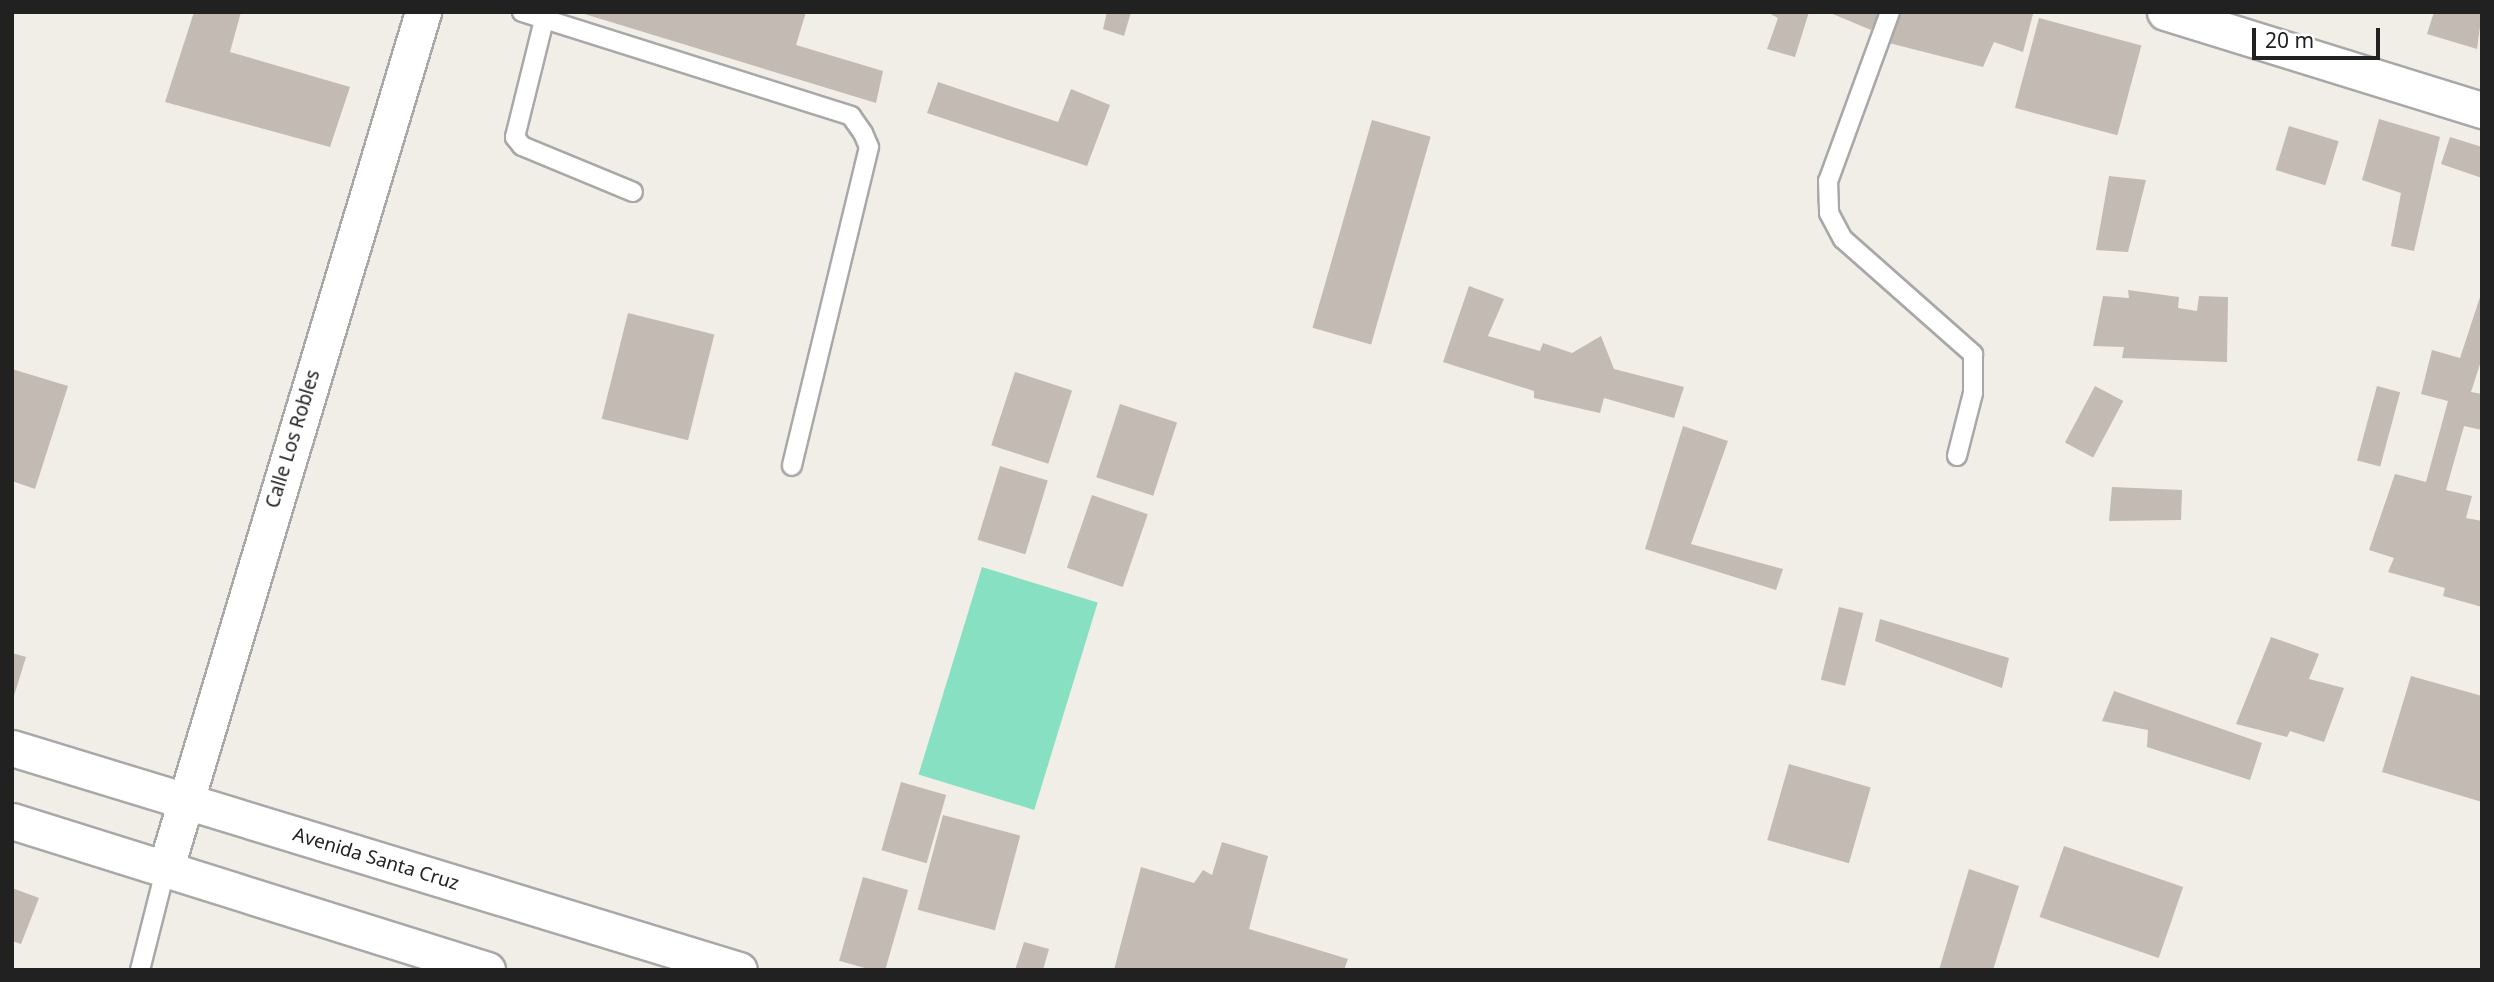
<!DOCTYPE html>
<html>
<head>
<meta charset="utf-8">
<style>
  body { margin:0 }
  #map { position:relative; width:2494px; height:982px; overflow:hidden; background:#f1eee7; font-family:"Noto Sans",sans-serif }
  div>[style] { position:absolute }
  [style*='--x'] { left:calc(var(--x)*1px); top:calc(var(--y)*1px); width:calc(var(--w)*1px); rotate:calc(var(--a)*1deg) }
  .pitch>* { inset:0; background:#86e0c1; transform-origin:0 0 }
  .building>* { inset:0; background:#c2bab3; transform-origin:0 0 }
  .roads { filter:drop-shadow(2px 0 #a8a8a8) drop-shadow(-2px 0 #a8a8a8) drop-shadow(0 2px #a8a8a8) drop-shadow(0 -2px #a8a8a8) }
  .service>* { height:18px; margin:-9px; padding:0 9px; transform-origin:9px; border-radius:9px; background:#fff }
  .minor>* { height:35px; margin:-17.5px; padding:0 17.5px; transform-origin:17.5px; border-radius:17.5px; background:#fff }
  span { translate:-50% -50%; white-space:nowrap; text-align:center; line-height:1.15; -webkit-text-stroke:5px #fff; paint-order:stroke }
  .street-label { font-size:19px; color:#212121 }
  .frame { position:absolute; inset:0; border:14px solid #212121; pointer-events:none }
  .scale { position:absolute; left:2252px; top:28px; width:128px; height:32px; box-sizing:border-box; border:4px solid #212121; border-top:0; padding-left:9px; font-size:21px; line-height:24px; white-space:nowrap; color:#212121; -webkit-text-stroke:5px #fff; paint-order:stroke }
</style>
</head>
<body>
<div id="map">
  <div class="pitch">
    <i style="left:982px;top:567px;width:121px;height:217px;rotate:17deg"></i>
  </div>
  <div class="building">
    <i style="clip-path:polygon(194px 12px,241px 12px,230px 52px,350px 87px,330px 147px,165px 102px)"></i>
    <i style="clip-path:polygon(578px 12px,806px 12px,796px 45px,883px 71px,876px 103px)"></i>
    <i style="clip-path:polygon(1107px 12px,1131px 12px,1124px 36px,1103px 29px)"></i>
    <i style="clip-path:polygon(1767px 12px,1809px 12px,1795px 57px,1767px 49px,1778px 18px)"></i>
    <i style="clip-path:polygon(1828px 12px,1879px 12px,1871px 30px)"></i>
    <i style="clip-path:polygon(1902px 12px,2028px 12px,2033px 14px,2023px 52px,1994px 42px,1983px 67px,1889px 43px)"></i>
    <i style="clip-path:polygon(2434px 12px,2482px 12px,2477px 49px,2427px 34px)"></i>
    <i style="left:2039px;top:18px;width:106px;height:93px;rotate:15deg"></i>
    <i style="clip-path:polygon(938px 82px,1058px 122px,1071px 89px,1110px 105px,1087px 166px,927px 113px)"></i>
    <i style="clip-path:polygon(2379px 119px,2440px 137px,2414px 251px,2391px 246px,2401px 193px,2362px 180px)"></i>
    <i style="left:1372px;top:120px;width:61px;height:216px;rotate:16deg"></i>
    <i style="left:2289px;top:126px;width:52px;height:46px;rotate:17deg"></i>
    <i style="clip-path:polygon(2450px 137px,2482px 147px,2482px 178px,2441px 164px)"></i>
    <i style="clip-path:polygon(2109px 176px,2146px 180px,2128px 252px,2096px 250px)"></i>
    <i style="clip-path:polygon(1469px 286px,1504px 299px,1488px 336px,1540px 351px,1543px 343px,1572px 353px,1601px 336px,1614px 369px,1684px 387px,1674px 418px,1604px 398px,1600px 413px,1534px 398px,1534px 391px,1443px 362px)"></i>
    <i style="clip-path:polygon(2128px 290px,2179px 297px,2178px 308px,2197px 311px,2199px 296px,2228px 297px,2227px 362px,2122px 358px,2124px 347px,2093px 346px,2103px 296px,2129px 298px)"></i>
    <i style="clip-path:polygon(2482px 291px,2482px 358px,2471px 392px,2482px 394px,2482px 430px,2464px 426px,2446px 490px,2472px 496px,2466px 518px,2482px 521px,2482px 607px,2443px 596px,2445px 588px,2388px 572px,2394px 558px,2369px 550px,2395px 474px,2426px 482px,2448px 401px,2421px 394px,2432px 350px,2460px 358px)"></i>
    <i style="left:628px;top:313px;width:89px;height:109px;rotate:14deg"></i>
    <i style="clip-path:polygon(12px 369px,68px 386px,35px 489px,12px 481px)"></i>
    <i style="left:1015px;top:372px;width:60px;height:77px;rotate:18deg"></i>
    <i style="left:2095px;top:386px;width:32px;height:64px;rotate:28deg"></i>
    <i style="left:2377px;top:386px;width:24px;height:77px;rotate:15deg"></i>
    <i style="left:1120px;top:404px;width:60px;height:77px;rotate:18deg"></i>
    <i style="clip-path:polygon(1683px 426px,1728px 441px,1691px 544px,1783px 569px,1776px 590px,1645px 549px)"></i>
    <i style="left:1000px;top:466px;width:50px;height:77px;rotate:17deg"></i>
    <i style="clip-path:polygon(2112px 487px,2182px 490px,2181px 520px,2109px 521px)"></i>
    <i style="left:1092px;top:495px;width:59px;height:77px;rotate:19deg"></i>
    <i style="left:1839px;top:607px;width:25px;height:75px;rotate:14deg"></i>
    <i style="clip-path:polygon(1880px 619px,2009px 658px,2002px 688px,1875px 641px)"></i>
    <i style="clip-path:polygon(2271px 637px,2319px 654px,2309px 679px,2344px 688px,2324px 742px,2290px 731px,2287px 737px,2236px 724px)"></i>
    <i style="clip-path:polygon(12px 653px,26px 657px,13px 699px,12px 699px)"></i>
    <i style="clip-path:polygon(2411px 676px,2482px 696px,2482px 802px,2382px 772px)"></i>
    <i style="clip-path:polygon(2114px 691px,2262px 743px,2250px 780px,2147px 747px,2148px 730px,2102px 721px)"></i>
    <i style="left:1789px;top:764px;width:85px;height:79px;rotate:16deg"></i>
    <i style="left:901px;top:782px;width:47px;height:71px;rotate:16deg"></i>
    <i style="left:943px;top:815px;width:80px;height:98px;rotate:15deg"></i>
    <i style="clip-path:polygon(1222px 842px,1268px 856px,1249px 929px,1348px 959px,1344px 970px,1114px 970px,1141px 867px,1194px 883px,1203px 870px,1212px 875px)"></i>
    <i style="left:2064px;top:846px;width:126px;height:75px;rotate:19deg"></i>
    <i style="clip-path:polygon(1969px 869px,2019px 886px,1993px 970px,1939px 970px)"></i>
    <i style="left:863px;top:877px;width:47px;height:87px;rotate:16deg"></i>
    <i style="clip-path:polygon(12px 888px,39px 898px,21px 944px,12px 941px)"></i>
    <i style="clip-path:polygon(1024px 942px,1049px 949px,1043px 970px,1015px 970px)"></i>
  </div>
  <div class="roads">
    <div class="service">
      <i style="--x:522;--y:12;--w:345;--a:17.5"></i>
      <i style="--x:851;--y:116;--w:21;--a:55"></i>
      <i style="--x:863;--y:133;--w:15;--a:67"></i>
      <i style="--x:869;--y:147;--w:328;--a:103.6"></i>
      <i style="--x:1890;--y:12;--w:180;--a:110.1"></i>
      <i style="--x:1828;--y:181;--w:32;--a:88"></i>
      <i style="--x:1829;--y:213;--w:30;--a:62"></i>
      <i style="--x:1843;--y:239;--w:174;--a:41.5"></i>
      <i style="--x:1973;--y:354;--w:39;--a:90"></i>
      <i style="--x:1973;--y:393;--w:65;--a:104.3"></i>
      <i style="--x:544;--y:20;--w:121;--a:103.9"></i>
      <i style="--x:515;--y:137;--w:11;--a:52"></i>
      <i style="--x:522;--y:146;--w:120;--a:22.5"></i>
      <i style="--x:140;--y:970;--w:106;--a:-75.8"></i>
    </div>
    <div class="minor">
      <i style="--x:2165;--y:12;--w:332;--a:17.2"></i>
      <i style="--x:12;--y:748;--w:760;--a:16.98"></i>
      <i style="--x:12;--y:821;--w:498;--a:17.4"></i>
      <i style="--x:166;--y:867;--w:893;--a:-73.27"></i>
    </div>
  </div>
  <div class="street-label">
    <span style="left:293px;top:439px;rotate:-73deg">Calle Los Robles</span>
    <span style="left:376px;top:859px;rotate:17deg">Avenida Santa Cruz</span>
  </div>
  <div class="frame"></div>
  <div class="scale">20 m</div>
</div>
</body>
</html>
